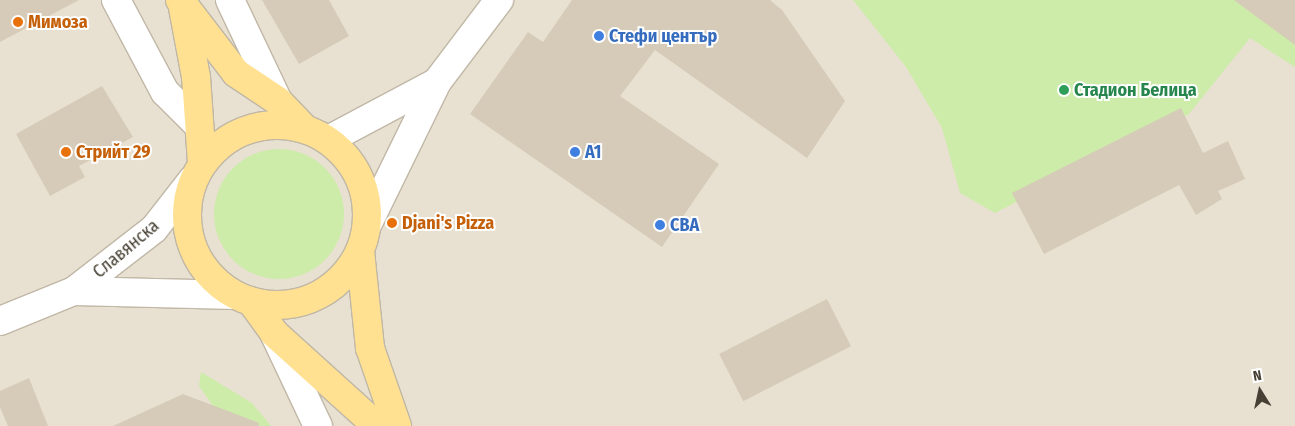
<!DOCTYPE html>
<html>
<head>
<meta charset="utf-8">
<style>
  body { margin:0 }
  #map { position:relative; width:1295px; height:426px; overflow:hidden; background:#f3efe4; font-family:"Fira Sans Condensed",sans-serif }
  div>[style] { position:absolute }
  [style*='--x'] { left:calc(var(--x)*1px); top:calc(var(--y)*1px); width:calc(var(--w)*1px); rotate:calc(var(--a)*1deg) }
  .residential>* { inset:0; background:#e8e1d1; transform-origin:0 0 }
  .green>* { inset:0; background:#cdeba9 }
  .round { border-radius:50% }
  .building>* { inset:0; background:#d6cbb8; transform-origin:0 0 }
  .roads { filter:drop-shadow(1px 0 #c0b7a6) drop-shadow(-1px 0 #c0b7a6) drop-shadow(0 1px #c0b7a6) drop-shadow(0 -1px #c0b7a6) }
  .minor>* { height:28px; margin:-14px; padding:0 14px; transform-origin:14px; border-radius:14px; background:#fff }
  .major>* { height:28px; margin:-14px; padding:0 14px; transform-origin:14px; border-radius:14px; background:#ffe191 }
  .major>.ring { margin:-14px; padding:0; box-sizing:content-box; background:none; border:28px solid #ffe191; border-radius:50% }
  .dots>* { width:14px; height:14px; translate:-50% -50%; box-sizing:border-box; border:2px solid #fff; border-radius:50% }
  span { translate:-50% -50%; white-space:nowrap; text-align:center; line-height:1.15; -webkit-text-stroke:4px #fff; paint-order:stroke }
  .food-label { font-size:18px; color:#c56008; font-weight:700 }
  .left { translate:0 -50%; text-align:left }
  .shop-label { font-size:18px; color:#366cbe; font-weight:700 }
  .leisure-label { font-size:18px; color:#27864d; font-weight:700 }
  .street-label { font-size:18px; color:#463f33 }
  .north { position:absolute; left:1235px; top:366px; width:50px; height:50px; -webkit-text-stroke:4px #fff; paint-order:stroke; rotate:350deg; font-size:14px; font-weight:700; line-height:20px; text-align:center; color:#463f33 }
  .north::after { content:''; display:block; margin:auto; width:18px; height:22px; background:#463f33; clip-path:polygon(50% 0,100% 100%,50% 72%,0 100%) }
</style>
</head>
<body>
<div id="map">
  <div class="residential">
    <i style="left:0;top:0;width:1295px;height:426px"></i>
  </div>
  <div class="green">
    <i style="clip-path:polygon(853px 0,1295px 0,1295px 67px,1250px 38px,1189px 114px,995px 213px,960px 193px,942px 128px,906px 67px)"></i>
    <i class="round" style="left:214px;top:149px;width:130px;height:130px"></i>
    <i style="clip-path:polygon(201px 372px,252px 403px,271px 426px,221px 426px,213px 406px,199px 386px)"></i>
  </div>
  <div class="building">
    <i style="clip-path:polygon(0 0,79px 0,0 42px)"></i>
    <i style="clip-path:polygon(262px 0,329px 0,349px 36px,299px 64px)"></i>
    <i style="clip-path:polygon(572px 0,770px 0,782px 10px,845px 101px,807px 158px,655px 50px,620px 96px,719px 164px,662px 247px,470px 114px,528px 32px,543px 42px)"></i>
    <i style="clip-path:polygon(1234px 0,1295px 0,1295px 45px)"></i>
    <i style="clip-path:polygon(102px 86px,133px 137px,79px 166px,85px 177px,50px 196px,16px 134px)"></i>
    <i style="clip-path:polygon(1181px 108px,1203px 153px,1228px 141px,1245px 179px,1218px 191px,1222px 199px,1196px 215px,1179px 185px,1044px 254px,1012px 193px)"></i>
    <i style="left:827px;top:299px;width:53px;height:121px;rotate:63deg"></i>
    <i style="clip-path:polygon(29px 378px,48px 426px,8px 426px,0 407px,0 391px)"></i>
    <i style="clip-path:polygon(183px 394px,259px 423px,259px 426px,113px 426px)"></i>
  </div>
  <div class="roads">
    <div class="minor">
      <i style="--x:116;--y:0;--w:104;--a:62"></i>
      <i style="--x:165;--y:92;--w:48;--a:45"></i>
      <i style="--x:230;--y:0;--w:112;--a:64.6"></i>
      <i style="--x:328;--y:140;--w:123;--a:-28"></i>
      <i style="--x:367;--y:225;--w:159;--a:-63.9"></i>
      <i style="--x:437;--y:82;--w:103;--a:-52.9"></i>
      <i style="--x:74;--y:291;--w:160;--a:1.4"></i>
      <i style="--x:0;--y:321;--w:80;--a:-22.1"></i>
      <i style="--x:74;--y:291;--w:101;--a:-37.8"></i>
      <i style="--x:154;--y:229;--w:63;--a:-52"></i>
      <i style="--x:274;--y:333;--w:103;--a:64.7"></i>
    </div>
    <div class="major">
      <i style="--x:180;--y:0;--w:92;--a:52.5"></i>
      <i style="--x:236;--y:73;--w:50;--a:33.7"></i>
      <i style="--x:278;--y:101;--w:37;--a:46"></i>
      <i style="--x:183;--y:8;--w:70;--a:79.3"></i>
      <i style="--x:196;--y:77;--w:85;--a:86"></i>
      <i class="ring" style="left:187px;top:125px;width:152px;height:152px"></i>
      <i style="--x:360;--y:251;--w:98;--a:84.1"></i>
      <i style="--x:370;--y:348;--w:83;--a:70.9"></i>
      <i style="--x:251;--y:301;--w:39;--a:54"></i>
      <i style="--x:274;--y:333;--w:139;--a:42.1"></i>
    </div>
  </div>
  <div class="dots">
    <i style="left:18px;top:22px;background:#e8710a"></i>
    <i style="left:599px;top:36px;background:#3f7fe0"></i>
    <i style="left:1064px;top:90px;background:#2e9e5b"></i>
    <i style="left:66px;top:152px;background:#e8710a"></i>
    <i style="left:575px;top:152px;background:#3f7fe0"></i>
    <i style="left:392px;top:223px;background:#e8710a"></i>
    <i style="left:660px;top:225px;background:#3f7fe0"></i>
  </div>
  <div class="food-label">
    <span class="left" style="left:28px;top:22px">Мимоза</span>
    <span class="left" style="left:76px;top:152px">Стрийт 29</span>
    <span class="left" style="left:402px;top:223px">Djani's Pizza</span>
  </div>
  <div class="shop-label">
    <span class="left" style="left:609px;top:36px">Стефи център</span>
    <span class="left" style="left:585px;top:152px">A1</span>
    <span class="left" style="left:670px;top:225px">CBA</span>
  </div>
  <div class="leisure-label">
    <span class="left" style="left:1074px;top:90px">Стадион Белица</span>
  </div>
  <div class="street-label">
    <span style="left:126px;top:249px;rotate:-40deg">Славянска</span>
  </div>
  <div class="north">N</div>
</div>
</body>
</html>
